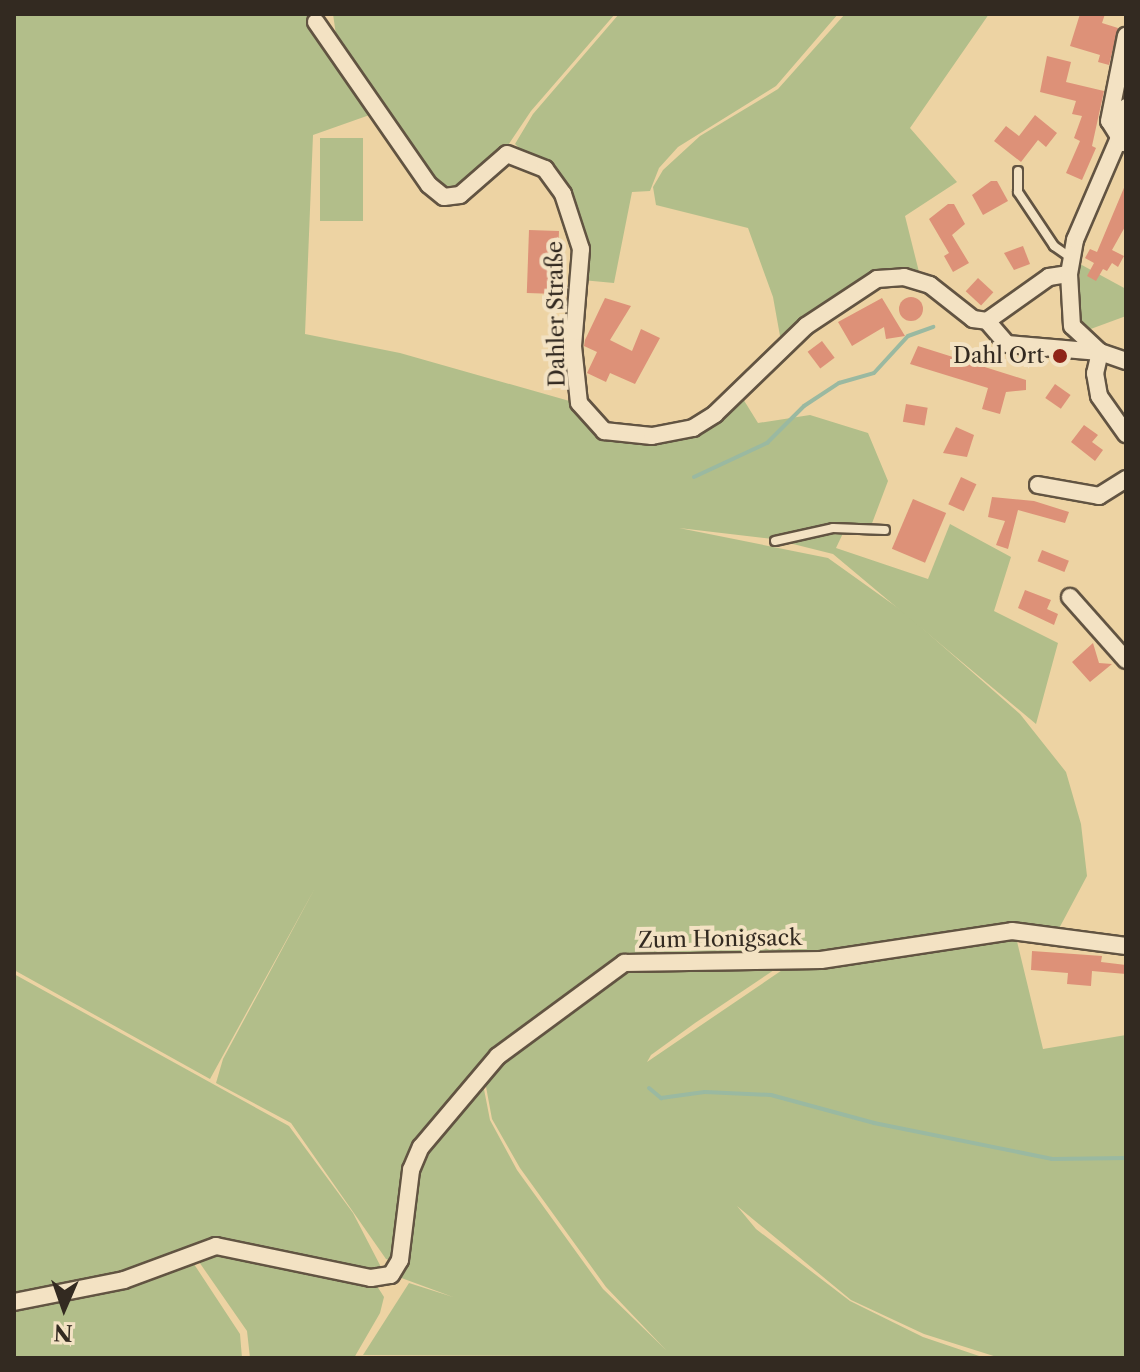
<!DOCTYPE html>
<html>
<head>
<meta charset="utf-8">
<style>
  body { margin:0 }
  #map { position:relative; width:1140px; height:1372px; overflow:hidden; background:#edd3a3; font-family:"Libre Caslon Text",serif }
  div>[style] { position:absolute }
  [style*='--x'] { left:calc(var(--x)*1px); top:calc(var(--y)*1px); width:calc(var(--w)*1px); rotate:calc(var(--a)*1deg) }
  .green>* { inset:0; background:#b2be8a; transform-origin:0 0 }
  .stream>* { height:4px; margin:-2px; padding:0 2px; transform-origin:2px; border-radius:2px; background:#9ab9a1 }
  .building>* { inset:0; background:#dd9178; transform-origin:0 0 }
  .round { border-radius:50% }
  .roads { filter:drop-shadow(2px 0 #625442) drop-shadow(-2px 0 #625442) drop-shadow(0 2px #625442) drop-shadow(0 -2px #625442) }
  .lane>* { height:8px; margin:-4px; padding:0 4px; transform-origin:4px; border-radius:4px; background:#f3e2c3 }
  .street>* { height:16px; margin:-8px; padding:0 8px; transform-origin:8px; border-radius:8px; background:#f3e2c3 }
  .dots>* { width:22px; height:22px; translate:-50% -50%; box-sizing:border-box; border:4px solid #f3e2c3; border-radius:50% }
  span { translate:-50% -50%; white-space:nowrap; text-align:center; line-height:1.15; -webkit-text-stroke:8px #f3e2c3; paint-order:stroke }
  .street-label { font-size:22px; color:#332a21 }
  .poi-label { font-size:22px; color:#332a21 }
  .right { translate:-100% -50%; text-align:right }
  .frame { position:absolute; inset:0; border:16px solid #332a21; pointer-events:none }
  .north { position:absolute; left:24px; top:1268px; width:80px; height:80px; -webkit-text-stroke:6px #f3e2c3; paint-order:stroke; rotate:182deg; font-size:22px; font-weight:700; line-height:32px; text-align:center; color:#332a21 }
  .north::after { content:''; display:block; margin:auto; width:28px; height:36px; background:#332a21; clip-path:polygon(50% 0,100% 100%,50% 72%,0 100%) }
</style>
</head>
<body>
<div id="map">
  <div class="green">
    <i style="clip-path:polygon(14px 14px,319px 14px,312px 21px,378px 112px,313px 135px,305px 334px,400px 353px,573px 402px,602px 435px,677px 437px,740px 394px,758px 423px,810px 415px,868px 433px,888px 481px,871px 526px,803px 529px,773px 539px,679px 528px,828px 558px,905px 613px,1020px 714px,1066px 772px,1081px 824px,1087px 876px,1055px 936px,1011px 929px,877px 953px,634px 958px,560px 1004px,419px 1146px,394px 1261px,386px 1259px,291px 1123px,216px 1083px,223px 1059px,315px 888px,210px 1079px,14px 970px)"></i>
    <i style="clip-path:polygon(333px 14px,615px 14px,531px 111px,492px 169px,445px 193px,431px 184px,337px 42px)"></i>
    <i style="clip-path:polygon(619px 14px,838px 14px,776px 86px,678px 147px,659px 168px,650px 191px,632px 192px,614px 283px,582px 280px,565px 192px,515px 144px,533px 114px)"></i>
    <i style="clip-path:polygon(845px 14px,989px 14px,910px 128px,957px 182px,905px 216px,919px 272px,892px 272px,782px 347px,773px 297px,748px 228px,656px 205px,653px 187px,663px 170px,700px 136px,778px 89px)"></i>
    <i style="left:320px;top:138px;width:43px;height:83px"></i>
    <i style="clip-path:polygon(1080px 264px,1126px 289px,1126px 316px,1088px 330px,1079px 319px)"></i>
    <i style="clip-path:polygon(950px 524px,1011px 557px,994px 611px,1058px 643px,1036px 724px,833px 554px,781px 541px,845px 529px,836px 548px,928px 579px)"></i>
    <i style="clip-path:polygon(1015px 933px,1043px 1049px,1126px 1035px,1126px 1358px,1000px 1358px,924px 1334px,851px 1300px,737px 1206px,756px 1229px,850px 1301px,923px 1337px,985px 1358px,363px 1355px,409px 1283px,453px 1297px,396px 1276px,413px 1170px,482px 1079px,490px 1120px,517px 1170px,603px 1289px,666px 1350px,606px 1287px,520px 1168px,492px 1119px,484px 1076px,624px 966px,786px 962px,695px 1023px,651px 1055px,647px 1062px,794px 962px)"></i>
    <i style="clip-path:polygon(14px 974px,289px 1126px,353px 1213px,382px 1269px,371px 1275px,240px 1245px,190px 1258px,240px 1334px,242px 1358px,14px 1358px)"></i>
    <i style="clip-path:polygon(221px 1253px,377px 1286px,384px 1297px,380px 1313px,354px 1358px,250px 1358px,247px 1331px,197px 1259px)"></i>
  </div>
  <div class="stream">
    <i style="--x:694;--y:477;--w:81;--a:-25"></i>
    <i style="--x:767;--y:443;--w:52;--a:-45"></i>
    <i style="--x:804;--y:406;--w:42;--a:-33.3"></i>
    <i style="--x:839;--y:383;--w:36;--a:-16"></i>
    <i style="--x:874;--y:373;--w:50;--a:-47.4"></i>
    <i style="--x:908;--y:336;--w:27;--a:-20"></i>
    <i style="--x:649;--y:1088;--w:16;--a:40"></i>
    <i style="--x:661;--y:1098;--w:44;--a:-7.8"></i>
    <i style="--x:705;--y:1092;--w:66;--a:2.6"></i>
    <i style="--x:771;--y:1095;--w:107;--a:15.2"></i>
    <i style="--x:874;--y:1123;--w:182;--a:11.4"></i>
    <i style="--x:1052;--y:1159;--w:74;--a:-0.8"></i>
  </div>
  <div class="building">
    <i style="clip-path:polygon(1080px 14px,1105px 14px,1102px 23px,1118px 28px,1109px 65px,1098px 62px,1100px 55px,1070px 46px)"></i>
    <i style="clip-path:polygon(1047px 56px,1071px 62px,1066px 82px,1104px 91px,1092px 146px,1096px 148px,1082px 180px,1066px 173px,1080px 141px,1074px 138px,1082px 116px,1072px 114px,1076px 101px,1040px 92px)"></i>
    <i style="clip-path:polygon(1035px 115px,1057px 133px,1046px 147px,1038px 140px,1021px 162px,994px 141px,1006px 126px,1019px 136px)"></i>
    <i style="clip-path:polygon(991px 181px,997px 181px,1008px 201px,983px 215px,972px 195px)"></i>
    <i style="clip-path:polygon(1126px 183px,1126px 225px,1112px 250px,1124px 256px,1118px 267px,1112px 263px,1107px 271px,1103px 269px,1096px 281px,1087px 276px,1094px 263px,1085px 258px,1090px 249px,1097px 252px)"></i>
    <i style="clip-path:polygon(948px 204px,954px 204px,965px 224px,952px 235px,969px 263px,953px 272px,944px 256px,949px 253px,929px 219px)"></i>
    <i style="left:529px;top:230px;width:30px;height:63px;rotate:2deg"></i>
    <i style="clip-path:polygon(1023px 246px,1030px 264px,1014px 270px,1004px 253px)"></i>
    <i style="left:978px;top:278px;width:21px;height:18px;rotate:43deg"></i>
    <i class="round" style="left:899px;top:297px;width:24px;height:24px"></i>
    <i style="clip-path:polygon(605px 298px,631px 306px,610px 340px,632px 351px,641px 329px,660px 338px,635px 384px,610px 373px,606px 382px,587px 373px,597px 352px,584px 346px,585px 340px)"></i>
    <i style="clip-path:polygon(882px 298px,905px 336px,886px 339px,884px 327px,852px 346px,838px 322px)"></i>
    <i style="left:822px;top:341px;width:21px;height:18px;rotate:53deg"></i>
    <i style="clip-path:polygon(918px 346px,1026px 380px,1026px 390px,1006px 392px,1000px 414px,982px 409px,988px 388px,910px 364px)"></i>
    <i style="left:1055px;top:384px;width:19px;height:17px;rotate:35deg"></i>
    <i style="left:906px;top:404px;width:22px;height:18px;rotate:10deg"></i>
    <i style="clip-path:polygon(1084px 425px,1098px 435px,1092px 442px,1103px 450px,1095px 461px,1071px 442px)"></i>
    <i style="clip-path:polygon(956px 427px,974px 435px,967px 457px,943px 453px)"></i>
    <i style="left:961px;top:477px;width:17px;height:30px;rotate:25deg"></i>
    <i style="clip-path:polygon(992px 497px,1034px 501px,1069px 512px,1065px 523px,1018px 510px,1008px 549px,996px 545px,1005px 521px,988px 517px)"></i>
    <i style="left:913px;top:499px;width:36px;height:54px;rotate:23deg"></i>
    <i style="left:1042px;top:550px;width:29px;height:12px;rotate:22deg"></i>
    <i style="clip-path:polygon(1025px 590px,1051px 600px,1047px 609px,1058px 614px,1054px 625px,1018px 608px)"></i>
    <i style="clip-path:polygon(1093px 643px,1099px 663px,1112px 664px,1090px 682px,1072px 662px)"></i>
    <i style="clip-path:polygon(1032px 951px,1102px 956px,1101px 962px,1126px 965px,1126px 974px,1092px 971px,1091px 986px,1067px 984px,1068px 973px,1031px 970px)"></i>
  </div>
  <div class="roads">
    <div class="lane">
      <i style="--x:1018;--y:171;--w:21;--a:90"></i>
      <i style="--x:1018;--y:192;--w:65;--a:56.3"></i>
      <i style="--x:1054;--y:246;--w:21;--a:35"></i>
      <i style="--x:775;--y:541;--w:59;--a:-12.6"></i>
      <i style="--x:833;--y:528;--w:52;--a:2.2"></i>
    </div>
    <div class="street">
      <i style="--x:316;--y:22;--w:198;--a:55.3"></i>
      <i style="--x:429;--y:185;--w:19;--a:39"></i>
      <i style="--x:444;--y:197;--w:16;--a:-7"></i>
      <i style="--x:460;--y:195;--w:62;--a:-41.1"></i>
      <i style="--x:507;--y:154;--w:41;--a:21.5"></i>
      <i style="--x:545;--y:169;--w:31;--a:54"></i>
      <i style="--x:563;--y:194;--w:58;--a:71.9"></i>
      <i style="--x:581;--y:249;--w:97;--a:94.7"></i>
      <i style="--x:573;--y:346;--w:57;--a:84"></i>
      <i style="--x:579;--y:403;--w:38;--a:48"></i>
      <i style="--x:604;--y:431;--w:48;--a:5.9"></i>
      <i style="--x:652;--y:436;--w:42;--a:-11"></i>
      <i style="--x:693;--y:428;--w:26;--a:-32"></i>
      <i style="--x:715;--y:414;--w:127;--a:-44"></i>
      <i style="--x:806;--y:326;--w:85;--a:-33.5"></i>
      <i style="--x:877;--y:279;--w:27;--a:-4"></i>
      <i style="--x:904;--y:277;--w:27;--a:17"></i>
      <i style="--x:930;--y:285;--w:55;--a:38.3"></i>
      <i style="--x:973;--y:319;--w:14;--a:8"></i>
      <i style="--x:1123;--y:143;--w:26;--a:-122"></i>
      <i style="--x:1109;--y:121;--w:87;--a:-78.7"></i>
      <i style="--x:987;--y:321;--w:30;--a:49"></i>
      <i style="--x:1007;--y:344;--w:93;--a:4.9"></i>
      <i style="--x:1100;--y:352;--w:28;--a:19"></i>
      <i style="--x:987;--y:321;--w:76;--a:-35.4"></i>
      <i style="--x:1049;--y:277;--w:20;--a:-9"></i>
      <i style="--x:1100;--y:352;--w:38;--a:-137"></i>
      <i style="--x:1072;--y:326;--w:52;--a:-93.3"></i>
      <i style="--x:1069;--y:274;--w:35;--a:-80"></i>
      <i style="--x:1075;--y:240;--w:109;--a:-66.7"></i>
      <i style="--x:1118;--y:140;--w:34;--a:-76"></i>
      <i style="--x:1100;--y:352;--w:22;--a:103"></i>
      <i style="--x:1095;--y:373;--w:23;--a:80"></i>
      <i style="--x:1099;--y:396;--w:47;--a:54.6"></i>
      <i style="--x:1038;--y:485;--w:62;--a:10.2"></i>
      <i style="--x:1099;--y:496;--w:32;--a:-32"></i>
      <i style="--x:1070;--y:597;--w:84;--a:48.4"></i>
      <i style="--x:14;--y:1302;--w:112;--a:-11.3"></i>
      <i style="--x:124;--y:1280;--w:98;--a:-20.3"></i>
      <i style="--x:216;--y:1246;--w:158;--a:11.7"></i>
      <i style="--x:371;--y:1278;--w:20;--a:-9"></i>
      <i style="--x:391;--y:1275;--w:17;--a:-59"></i>
      <i style="--x:400;--y:1260;--w:91;--a:-83"></i>
      <i style="--x:411;--y:1170;--w:25;--a:-67"></i>
      <i style="--x:421;--y:1147;--w:119;--a:-49.8"></i>
      <i style="--x:498;--y:1056;--w:157;--a:-36.4"></i>
      <i style="--x:624;--y:963;--w:197;--a:-0.9"></i>
      <i style="--x:821;--y:960;--w:193;--a:-8.6"></i>
      <i style="--x:1012;--y:931;--w:115;--a:7.5"></i>
    </div>
  </div>
  <div class="dots">
    <i style="left:1060px;top:356px;background:#8f2418"></i>
  </div>
  <div class="street-label">
    <span style="left:556px;top:314px;rotate:-91deg">Dahler Straße</span>
    <span style="left:720px;top:939px;rotate:-1deg">Zum Honigsack</span>
  </div>
  <div class="poi-label">
    <span class="right" style="left:1044px;top:356px">Dahl Ort</span>
  </div>
  <div class="frame"></div>
  <div class="north">N</div>
</div>
</body>
</html>
